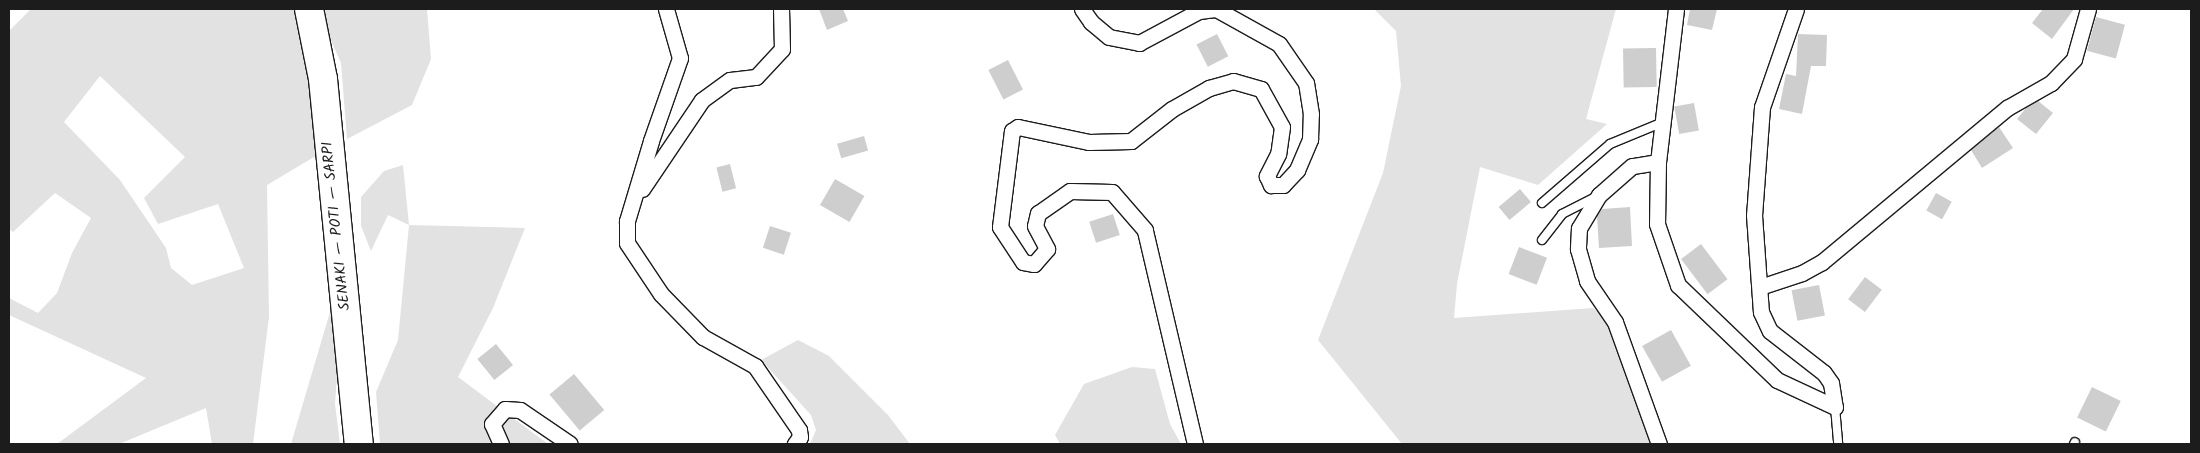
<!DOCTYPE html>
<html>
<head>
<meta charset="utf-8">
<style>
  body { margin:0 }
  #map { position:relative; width:2200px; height:453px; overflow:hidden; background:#fff; font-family:Kalam,sans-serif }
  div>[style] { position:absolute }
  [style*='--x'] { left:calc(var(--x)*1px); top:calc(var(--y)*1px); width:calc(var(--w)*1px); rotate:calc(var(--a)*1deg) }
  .green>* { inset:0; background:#e2e2e2 }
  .building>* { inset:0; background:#cecece; transform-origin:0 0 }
  .roads { filter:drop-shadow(1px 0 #1c1c1c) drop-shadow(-1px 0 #1c1c1c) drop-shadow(0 1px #1c1c1c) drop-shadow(0 -1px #1c1c1c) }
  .lane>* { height:8px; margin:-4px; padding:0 4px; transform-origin:4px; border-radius:4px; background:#fff }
  .street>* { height:15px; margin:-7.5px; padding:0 7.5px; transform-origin:7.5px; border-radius:7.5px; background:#fff }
  .highway>* { height:28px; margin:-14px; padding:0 14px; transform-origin:14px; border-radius:14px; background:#fff }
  span { translate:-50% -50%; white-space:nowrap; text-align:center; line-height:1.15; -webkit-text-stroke:4.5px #fff; paint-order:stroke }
  .street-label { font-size:15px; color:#1c1c1c }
  .frame { position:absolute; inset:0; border:10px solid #1c1c1c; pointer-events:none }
</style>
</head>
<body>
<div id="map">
  <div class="green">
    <i style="clip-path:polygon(evenodd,31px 9px,299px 9px,324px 151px,267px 185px,269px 317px,253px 444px,212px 444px,206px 408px,119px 444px,57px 444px,146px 378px,9px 315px,9px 298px,38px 313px,57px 293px,72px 253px,91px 218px,55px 193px,13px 232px,9px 229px,9px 31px,31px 9px,100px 76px,185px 157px,144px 198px,158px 224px,218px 204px,244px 268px,192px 285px,171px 268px,166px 248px,120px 180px,64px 122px,100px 76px)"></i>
    <i style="clip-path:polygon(320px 9px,427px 9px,431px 59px,412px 105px,347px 139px,341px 63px,322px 20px)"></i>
    <i style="clip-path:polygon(1374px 9px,1616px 9px,1586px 119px,1607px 124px,1538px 185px,1480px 167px,1457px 284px,1454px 318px,1593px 308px,1611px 324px,1652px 444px,1402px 444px,1318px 340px,1383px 173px,1401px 86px,1396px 31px)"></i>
    <i style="clip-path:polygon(403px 165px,409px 225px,525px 228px,493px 308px,458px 377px,548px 444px,380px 444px,376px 392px,398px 340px,409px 225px,388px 215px,371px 251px,361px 226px,361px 197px,384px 171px)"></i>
    <i style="clip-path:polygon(335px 295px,342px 310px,335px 404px,340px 444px,291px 444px)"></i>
    <i style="clip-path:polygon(798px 340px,829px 356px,888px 415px,910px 444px,810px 444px,816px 430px,811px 415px,761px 360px)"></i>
    <i style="clip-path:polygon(1132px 367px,1155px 369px,1170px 424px,1181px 444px,1060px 444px,1055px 435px,1084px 384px)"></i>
  </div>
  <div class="building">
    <i style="clip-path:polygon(819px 9px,843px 9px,848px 21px,827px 30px)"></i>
    <i style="clip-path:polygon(1690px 9px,1717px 9px,1712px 30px,1687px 25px)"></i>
    <i style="clip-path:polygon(2043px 9px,2074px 9px,2052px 39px,2032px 23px)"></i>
    <i style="left:2096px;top:17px;width:30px;height:35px;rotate:15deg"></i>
    <i style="left:1217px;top:34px;width:25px;height:23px;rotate:63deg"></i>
    <i style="clip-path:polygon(1798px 34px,1827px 35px,1826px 66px,1811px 66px,1802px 114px,1779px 109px,1786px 74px,1796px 76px)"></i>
    <i style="left:1656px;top:48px;width:39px;height:33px;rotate:89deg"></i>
    <i style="left:1008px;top:60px;width:33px;height:22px;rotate:63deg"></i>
    <i style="clip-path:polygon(2038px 101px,2053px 113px,2036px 134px,2017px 119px,2026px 108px)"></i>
    <i style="left:1694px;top:103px;width:28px;height:20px;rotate:80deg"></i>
    <i style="clip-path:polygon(1999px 127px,2013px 148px,1982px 168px,1971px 150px)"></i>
    <i style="left:864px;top:136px;width:15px;height:28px;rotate:74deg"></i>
    <i style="left:730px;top:164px;width:25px;height:14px;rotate:76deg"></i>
    <i style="left:835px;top:179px;width:34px;height:30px;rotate:30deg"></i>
    <i style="left:1520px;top:189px;width:17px;height:28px;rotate:50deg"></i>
    <i style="left:1936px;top:193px;width:18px;height:20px;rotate:29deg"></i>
    <i style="clip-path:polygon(1630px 207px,1632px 246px,1599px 248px,1597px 216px,1602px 209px)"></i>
    <i style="left:1113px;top:214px;width:22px;height:25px;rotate:72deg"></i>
    <i style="left:770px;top:226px;width:22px;height:23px;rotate:18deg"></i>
    <i style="left:1701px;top:244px;width:44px;height:25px;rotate:53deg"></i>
    <i style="left:1519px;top:247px;width:30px;height:29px;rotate:21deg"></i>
    <i style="left:1865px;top:277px;width:21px;height:28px;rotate:37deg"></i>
    <i style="left:1819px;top:285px;width:31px;height:28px;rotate:79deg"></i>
    <i style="left:1671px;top:330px;width:41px;height:33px;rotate:61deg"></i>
    <i style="left:496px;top:344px;width:27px;height:24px;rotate:51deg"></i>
    <i style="left:574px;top:374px;width:47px;height:32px;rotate:50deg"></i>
    <i style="left:2092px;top:387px;width:32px;height:34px;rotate:26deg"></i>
  </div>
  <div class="roads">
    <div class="lane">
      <i style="--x:1542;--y:203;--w:90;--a:-40.9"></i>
      <i style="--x:1610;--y:144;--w:57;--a:-22.5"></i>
      <i style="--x:1542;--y:240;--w:33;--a:-52"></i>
      <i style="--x:1562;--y:214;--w:37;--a:-27"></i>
      <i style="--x:1835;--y:407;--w:37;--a:85"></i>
      <i style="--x:2074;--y:444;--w:2;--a:-63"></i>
    </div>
    <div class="street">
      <i style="--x:666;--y:9;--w:51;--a:74.1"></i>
      <i style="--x:680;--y:58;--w:88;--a:109.3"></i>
      <i style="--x:651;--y:141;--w:84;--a:106.7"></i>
      <i style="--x:627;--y:221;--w:22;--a:90"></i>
      <i style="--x:627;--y:243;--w:61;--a:56.3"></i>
      <i style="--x:661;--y:294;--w:60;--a:45.7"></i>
      <i style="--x:703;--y:337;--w:60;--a:29.1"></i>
      <i style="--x:755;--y:366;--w:78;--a:55.5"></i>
      <i style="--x:799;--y:430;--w:7;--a:82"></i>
      <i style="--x:800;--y:437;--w:9;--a:126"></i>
      <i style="--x:1082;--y:9;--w:16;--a:55"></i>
      <i style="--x:1091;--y:22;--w:23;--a:40"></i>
      <i style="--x:1109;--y:37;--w:31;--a:11"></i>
      <i style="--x:1139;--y:43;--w:68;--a:-28.1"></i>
      <i style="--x:1199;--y:11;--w:16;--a:-7"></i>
      <i style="--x:1676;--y:9;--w:154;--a:96.7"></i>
      <i style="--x:1658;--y:162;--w:62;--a:90.9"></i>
      <i style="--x:1657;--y:224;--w:65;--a:71"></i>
      <i style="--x:1678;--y:285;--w:137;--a:43.8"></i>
      <i style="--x:1777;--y:380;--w:64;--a:25"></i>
      <i style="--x:1796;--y:9;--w:104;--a:109.1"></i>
      <i style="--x:1762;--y:107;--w:108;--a:94.2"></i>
      <i style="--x:1754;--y:215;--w:97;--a:85.9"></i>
      <i style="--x:1761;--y:312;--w:21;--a:65"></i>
      <i style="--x:1770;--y:331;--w:68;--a:37.9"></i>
      <i style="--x:1824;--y:373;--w:12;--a:55"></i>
      <i style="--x:1831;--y:383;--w:24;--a:81"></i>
      <i style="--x:1658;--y:162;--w:26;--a:171"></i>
      <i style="--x:1632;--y:166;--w:44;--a:138.7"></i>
      <i style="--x:1599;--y:195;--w:39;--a:121"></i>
      <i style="--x:1579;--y:228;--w:21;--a:93"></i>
      <i style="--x:1578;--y:249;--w:33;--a:74"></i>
      <i style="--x:1587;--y:281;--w:50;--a:55.7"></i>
      <i style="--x:1615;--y:322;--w:130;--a:70.2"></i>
      <i style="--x:642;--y:189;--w:107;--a:-56"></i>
      <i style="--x:702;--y:100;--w:34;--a:-36"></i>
      <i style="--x:730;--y:80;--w:26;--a:-7"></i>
      <i style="--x:756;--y:77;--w:38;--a:-47"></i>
      <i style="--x:782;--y:49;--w:40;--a:-91.4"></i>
      <i style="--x:1760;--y:287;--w:44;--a:-18.4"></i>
      <i style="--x:1802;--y:273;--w:23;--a:-29"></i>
      <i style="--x:1822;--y:262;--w:241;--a:-39.8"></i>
      <i style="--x:2007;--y:108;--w:51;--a:-29.6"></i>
      <i style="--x:2051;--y:83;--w:33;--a:-46"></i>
      <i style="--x:2074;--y:59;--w:52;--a:-74.4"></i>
      <i style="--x:501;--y:444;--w:22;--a:-114"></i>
      <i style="--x:492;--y:424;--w:20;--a:-49"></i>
      <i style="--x:505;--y:409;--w:15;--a:4"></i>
      <i style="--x:520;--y:410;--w:60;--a:34.2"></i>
      <i style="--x:1195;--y:444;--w:220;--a:-103.2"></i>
      <i style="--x:1145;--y:230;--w:50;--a:-131"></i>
      <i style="--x:1112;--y:192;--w:42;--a:-178.6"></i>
      <i style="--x:1070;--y:191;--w:39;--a:145"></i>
      <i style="--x:1038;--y:213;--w:13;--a:103"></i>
      <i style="--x:1035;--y:226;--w:26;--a:62"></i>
      <i style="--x:1047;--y:249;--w:20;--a:131"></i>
      <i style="--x:1034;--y:264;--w:11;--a:-170"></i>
      <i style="--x:1023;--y:262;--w:42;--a:-123.3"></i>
      <i style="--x:1000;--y:227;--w:97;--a:-82.9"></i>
      <i style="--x:1012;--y:131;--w:7;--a:-34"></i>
      <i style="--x:1018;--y:127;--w:73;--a:11.9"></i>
      <i style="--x:1089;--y:142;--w:42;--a:-1.4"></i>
      <i style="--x:1131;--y:141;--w:52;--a:-38"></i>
      <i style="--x:1172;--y:109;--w:43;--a:-29.6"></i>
      <i style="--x:1209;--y:88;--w:25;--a:-16"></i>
      <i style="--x:1233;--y:81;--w:29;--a:16"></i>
      <i style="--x:1261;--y:89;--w:43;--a:61.1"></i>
      <i style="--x:1282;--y:127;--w:27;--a:98"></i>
      <i style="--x:1278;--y:154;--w:25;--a:117"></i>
      <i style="--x:1267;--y:176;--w:10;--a:66"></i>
      <i style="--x:1271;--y:185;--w:12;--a:0"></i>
      <i style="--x:1283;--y:185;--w:21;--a:-47"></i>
      <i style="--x:1297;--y:170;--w:34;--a:-67"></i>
      <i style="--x:1310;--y:139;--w:25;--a:-88"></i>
      <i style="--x:1311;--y:114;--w:31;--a:-99"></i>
      <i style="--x:1306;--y:83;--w:47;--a:-124.7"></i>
      <i style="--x:1279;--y:44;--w:72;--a:-150.9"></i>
    </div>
    <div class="highway">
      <i style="--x:309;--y:9;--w:71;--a:78.7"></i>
      <i style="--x:323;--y:79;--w:367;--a:84.4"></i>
    </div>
  </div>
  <div class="street-label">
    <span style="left:337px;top:226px;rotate:-96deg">SENAKI — POTI — SARPI</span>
  </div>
  <div class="frame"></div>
</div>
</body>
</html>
